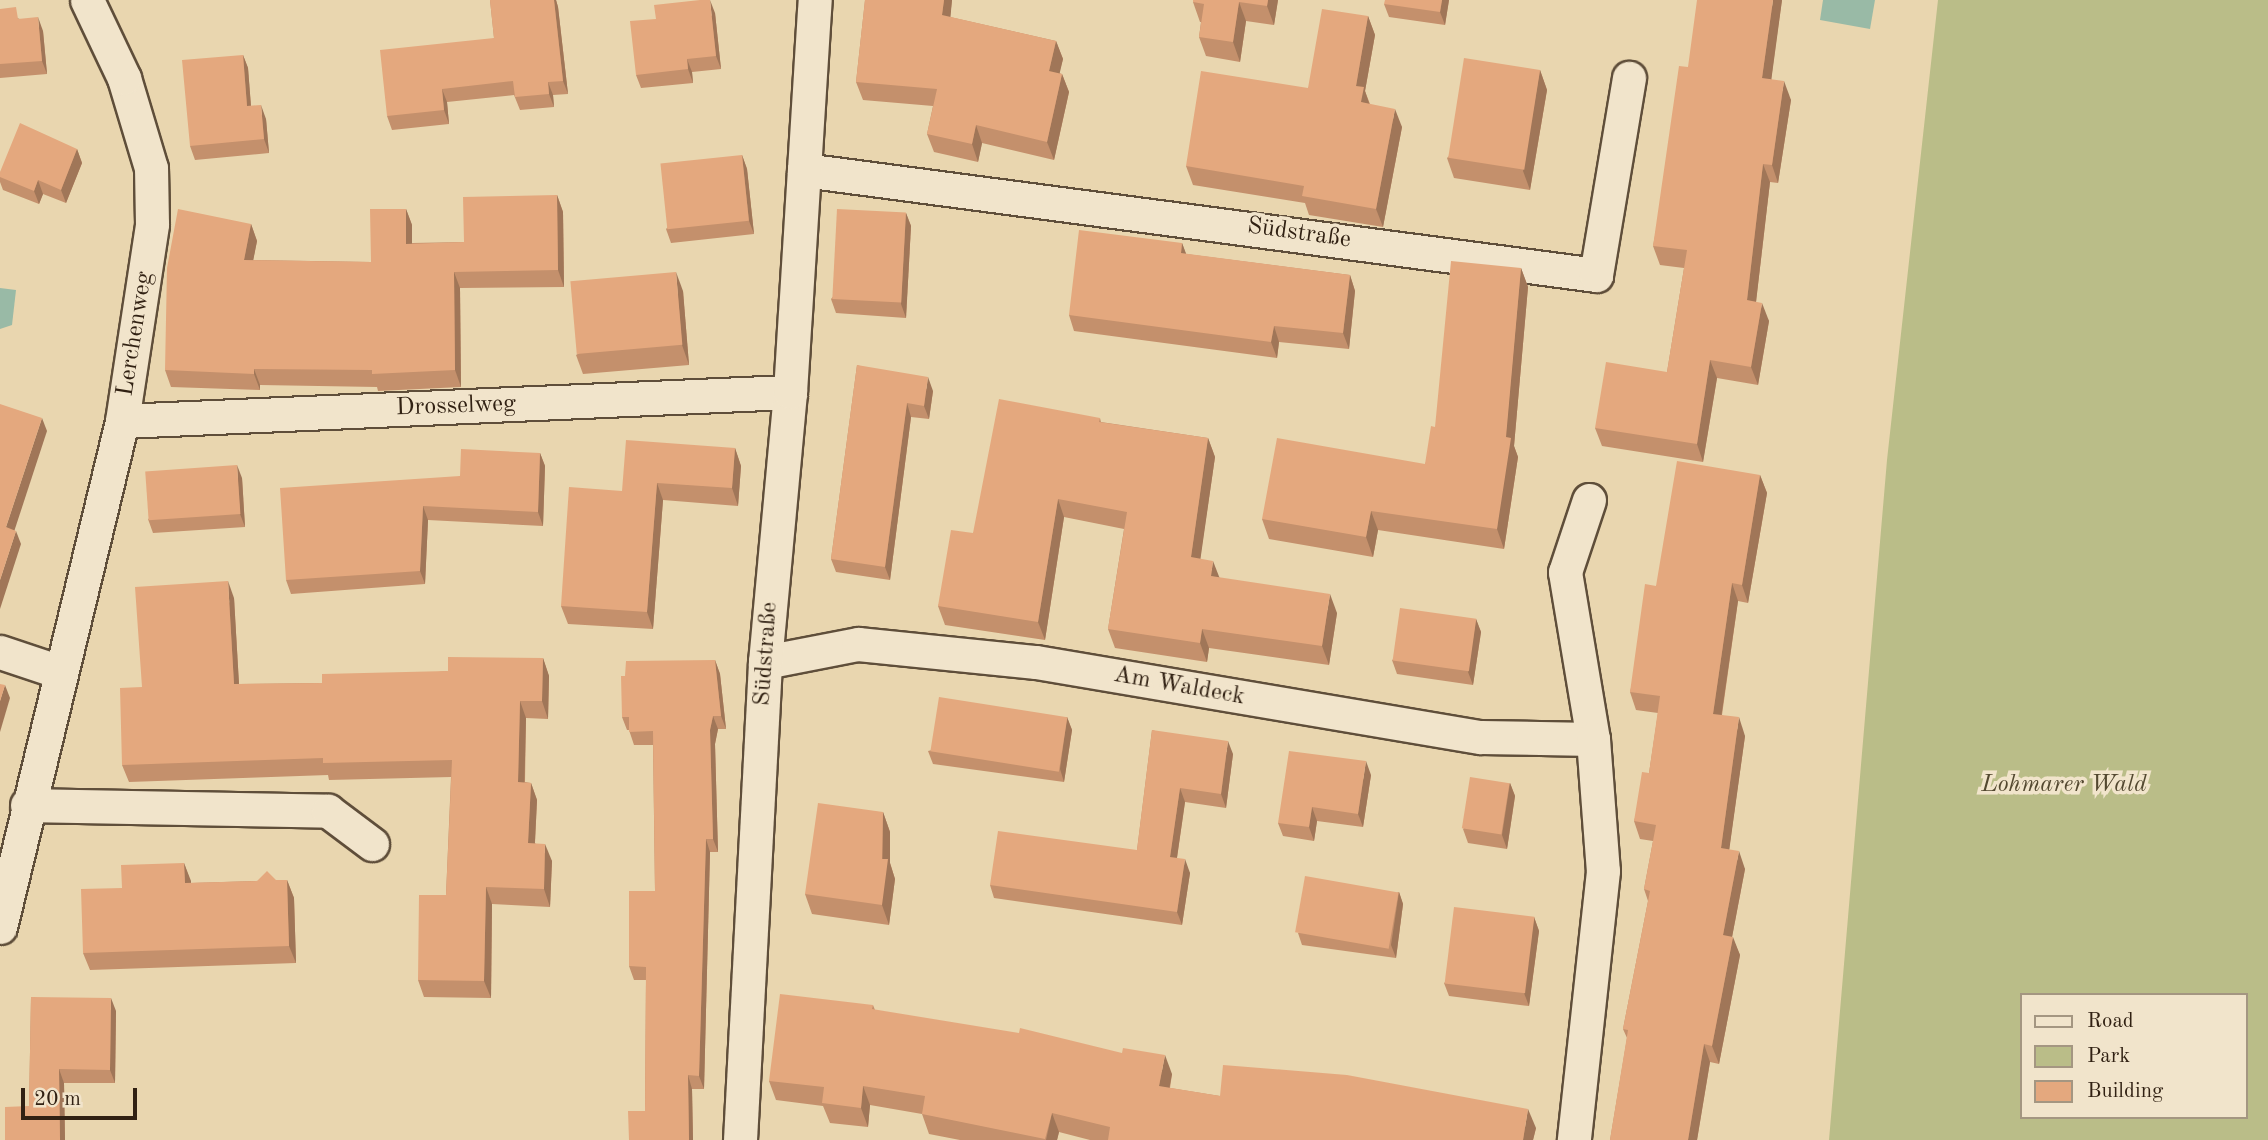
<!DOCTYPE html>
<html>
<head>
<meta charset="utf-8">
<style>
  body { margin:0 }
  #map { position:relative; width:2268px; height:1140px; overflow:hidden; background:#e9d6af; font-family:"Old Standard TT",serif }
  div>[style] { position:absolute }
  [style*='--x'] { left:calc(var(--x)*1px); top:calc(var(--y)*1px); width:calc(var(--w)*1px); rotate:calc(var(--a)*1deg) }
  .green>* { inset:0; background:#babd88 }
  .water>* { inset:0; background:#99baa6 }
  .roads { filter:drop-shadow(2px 0 #5f4e3a) drop-shadow(-2px 0 #5f4e3a) drop-shadow(0 2px #5f4e3a) drop-shadow(0 -2px #5f4e3a) }
  .street>* { height:33px; margin:-16.5px; padding:0 16.5px; transform-origin:16.5px; border-radius:16.5px; background:#f1e4cb }
  .wall>* { inset:0; background:#c4906c }
  .shaded-wall>* { inset:0; background:#a07658 }
  .building>* { inset:0; background:#e4a87e; transform-origin:0 0 }
  span { translate:-50% -50%; white-space:nowrap; text-align:center; line-height:1.15; -webkit-text-stroke:7px #f1e4cb; paint-order:stroke }
  .street-label { font-size:24px; color:#312113 }
  .park-label { font-size:24px; color:#534830; font-style:italic }
  .legend { position:absolute; left:2020px; top:993px; width:228px; height:126px; box-sizing:border-box; background:#f1e4cb; border:2px solid #a49681; margin:0; padding:9px 12px; list-style:none; font-size:21px; color:#312113 }
  .legend li { display:flex; align-items:center; gap:14px; height:35px }
  .legend b { width:35px; border:2px solid #a49681 }
  .scale { position:absolute; left:21px; top:1088px; width:116px; height:32px; box-sizing:border-box; border:4px solid #312113; border-top:0; padding-left:9px; font-size:21px; line-height:24px; white-space:nowrap; color:#312113; -webkit-text-stroke:5px #f1e4cb; paint-order:stroke }
</style>
</head>
<body>
<div id="map">
  <div class="green">
    <i style="clip-path:polygon(evenodd,1938px 0,2268px 0,2268px 1140px,1829px 1140px,1887px 460px,1938px 0,2021px 995px,2245px 995px,2245px 1117px,2021px 1117px,2021px 995px)"></i>
  </div>
  <div class="water">
    <i style="clip-path:polygon(1823px 0,1875px 0,1870px 29px,1820px 20px)"></i>
    <i style="clip-path:polygon(0 288px,16px 290px,12px 325px,0 329px)"></i>
  </div>
  <div class="roads">
    <div class="street">
      <i style="--x:804;--y:170;--w:799;--a:7.55"></i>
      <i style="--x:1596;--y:275;--w:200;--a:-80.5"></i>
      <i style="--x:122;--y:421;--w:669;--a:-2.49"></i>
      <i style="--x:1589;--y:500;--w:76;--a:108.4"></i>
      <i style="--x:1565;--y:572;--w:169;--a:80.5"></i>
      <i style="--x:0;--y:652;--w:63;--a:18.4"></i>
      <i style="--x:765;--y:662;--w:95;--a:-11"></i>
      <i style="--x:858;--y:644;--w:179;--a:5.8"></i>
      <i style="--x:1036;--y:662;--w:451;--a:9.6"></i>
      <i style="--x:1481;--y:737;--w:112;--a:1"></i>
      <i style="--x:1593;--y:739;--w:132;--a:85.7"></i>
      <i style="--x:1603;--y:871;--w:271;--a:96.2"></i>
      <i style="--x:27;--y:805;--w:301;--a:1.1"></i>
      <i style="--x:328;--y:811;--w:55;--a:36.9"></i>
      <i style="--x:0;--y:927;--w:520;--a:-76.44"></i>
      <i style="--x:122;--y:421;--w:199;--a:-81.3"></i>
      <i style="--x:152;--y:224;--w:56;--a:-91"></i>
      <i style="--x:151;--y:168;--w:94;--a:-106.7"></i>
      <i style="--x:124;--y:78;--w:86;--a:-115.4"></i>
      <i style="--x:740;--y:1140;--w:479;--a:-87"></i>
      <i style="--x:765;--y:662;--w:271;--a:-84.7"></i>
      <i style="--x:790;--y:392;--w:393;--a:-86.4"></i>
    </div>
  </div>
  <div class="wall">
    <i style="clip-path:polygon(490px 0,556px 0,558px 7px,568px 94px,553px 95px,554px 107px,520px 110px,514px 95px,447px 102px,449px 124px,392px 130px,387px 116px,494px 38px)"></i>
    <i style="clip-path:polygon(865px 0,952px 0,950px 17px,1056px 41px,1063px 59px,1059px 73px,1062px 74px,1069px 92px,1054px 160px,982px 143px,978px 162px,934px 152px,927px 134px,933px 106px,863px 100px,856px 82px)"></i>
    <i style="clip-path:polygon(1278px 0,1274px 25px,1246px 21px,1240px 62px,1206px 56px,1199px 37px,1201px 22px,1200px 22px,1193px 2px)"></i>
    <i style="clip-path:polygon(1449px 0,1445px 25px,1389px 17px,1384px 4px)"></i>
    <i style="clip-path:polygon(1782px 0,1771px 79px,1791px 100px,1778px 183px,1770px 182px,1756px 302px,1769px 321px,1758px 385px,1717px 378px,1703px 462px,1602px 446px,1595px 428px,1667px 372px,1684px 268px,1660px 265px,1653px 246px,1688px 67px)"></i>
    <i style="clip-path:polygon(0 9px,43px 31px,47px 74px,0 78px)"></i>
    <i style="clip-path:polygon(715px 13px,721px 69px,692px 72px,693px 83px,641px 88px,636px 75px)"></i>
    <i style="clip-path:polygon(1368px 16px,1375px 35px,1365px 91px,1370px 104px,1402px 127px,1383px 227px,1309px 215px,1305px 203px,1193px 185px,1186px 166px,1308px 88px)"></i>
    <i style="clip-path:polygon(243px 55px,248px 68px,251px 106px,266px 119px,269px 153px,195px 160px,190px 146px)"></i>
    <i style="clip-path:polygon(1540px 70px,1547px 90px,1530px 190px,1454px 178px,1447px 158px)"></i>
    <i style="clip-path:polygon(77px 149px,82px 163px,66px 203px,43px 194px,39px 204px,3px 190px,0 182px,0 172px)"></i>
    <i style="clip-path:polygon(742px 155px,747px 169px,754px 234px,671px 243px,666px 229px)"></i>
    <i style="clip-path:polygon(557px 195px,563px 212px,564px 287px,460px 288px,461px 387px,378px 391px,377px 387px,260px 385px,260px 390px,171px 387px,165px 370px,251px 224px,257px 241px,253px 260px,371px 262px,406px 209px,412px 225px,412px 243px,464px 242px)"></i>
    <i style="clip-path:polygon(906px 213px,911px 226px,906px 318px,836px 313px,831px 299px)"></i>
    <i style="clip-path:polygon(1182px 243px,1186px 254px,1350px 275px,1355px 291px,1349px 349px,1279px 342px,1277px 358px,1074px 331px,1069px 315px)"></i>
    <i style="clip-path:polygon(1521px 268px,1528px 287px,1514px 446px,1518px 457px,1504px 549px,1378px 530px,1373px 557px,1269px 539px,1262px 519px,1425px 464px)"></i>
    <i style="clip-path:polygon(683px 291px,689px 365px,583px 374px,576px 355px)"></i>
    <i style="clip-path:polygon(857px 365px,933px 391px,929px 419px,911px 417px,890px 580px,836px 572px,831px 559px)"></i>
    <i style="clip-path:polygon(1100px 418px,1101px 422px,1208px 438px,1215px 457px,1200px 559px,1219px 578px,1337px 613px,1329px 665px,1209px 648px,1207px 662px,1115px 648px,1108px 629px,1124px 529px,1064px 517px,1045px 640px,945px 625px,938px 606px,973px 533px)"></i>
    <i style="clip-path:polygon(735px 448px,741px 466px,738px 506px,663px 500px,653px 629px,568px 624px,561px 606px,622px 491px)"></i>
    <i style="clip-path:polygon(540px 453px,545px 466px,543px 526px,428px 520px,425px 584px,291px 594px,286px 580px,460px 476px)"></i>
    <i style="clip-path:polygon(1760px 475px,1767px 493px,1748px 603px,1738px 601px,1722px 715px,1745px 736px,1729px 850px,1745px 869px,1732px 937px,1740px 955px,1719px 1064px,1710px 1062px,1697px 1140px,1610px 1140px,1627px 1038px,1623px 1029px,1648px 901px,1644px 889px,1653px 841px,1640px 839px,1634px 821px,1649px 773px,1658px 713px,1636px 710px,1630px 692px,1656px 586px)"></i>
    <i style="clip-path:polygon(242px 478px,245px 527px,153px 533px,148px 519px)"></i>
    <i style="clip-path:polygon(234px 598px,239px 684px,322px 683px,448px 671px,543px 658px,549px 676px,548px 719px,526px 718px,525px 782px,531px 783px,537px 800px,535px 843px,552px 861px,550px 907px,492px 904px,491px 998px,424px 997px,418px 980px,446px 895px,451px 777px,329px 780px,328px 775px,129px 782px,122px 765px,142px 687px)"></i>
    <i style="clip-path:polygon(1476px 619px,1481px 632px,1473px 685px,1397px 674px,1392px 660px)"></i>
    <i style="clip-path:polygon(715px 660px,720px 674px,726px 729px,718px 729px,715px 744px,718px 852px,710px 852px,704px 1089px,692px 1089px,693px 1140px,629px 1140px,645px 1111px,646px 980px,634px 980px,629px 966px,655px 891px,653px 745px,634px 745px,629px 730px,627px 730px,622px 717px)"></i>
    <i style="clip-path:polygon(1067px 717px,1072px 730px,1064px 782px,933px 764px,928px 751px)"></i>
    <i style="clip-path:polygon(1152px 730px,1233px 754px,1226px 808px,1185px 802px,1177px 858px,1190px 873px,1182px 925px,994px 898px,990px 885px,1137px 850px)"></i>
    <i style="clip-path:polygon(1371px 775px,1363px 827px,1317px 821px,1314px 841px,1283px 836px,1278px 823px)"></i>
    <i style="clip-path:polygon(1510px 783px,1515px 796px,1507px 849px,1468px 843px,1463px 829px)"></i>
    <i style="clip-path:polygon(883px 812px,890px 832px,890px 863px,895px 879px,889px 925px,812px 914px,805px 894px)"></i>
    <i style="clip-path:polygon(184px 863px,191px 883px,287px 880px,294px 898px,296px 963px,90px 970px,83px 953px,122px 888px)"></i>
    <i style="clip-path:polygon(1399px 892px,1403px 904px,1396px 958px,1302px 945px,1298px 933px)"></i>
    <i style="clip-path:polygon(1534px 917px,1539px 931px,1529px 1006px,1449px 996px,1444px 983px)"></i>
    <i style="clip-path:polygon(31px 997px,116px 1011px,115px 1083px,64px 1083px,65px 1140px,5px 1140px,29px 1106px)"></i>
    <i style="clip-path:polygon(873px 1005px,875px 1010px,1172px 1074px,1170px 1088px,1220px 1096px,1536px 1128px,1533px 1140px,1090px 1140px,1059px 1132px,1057px 1140px,960px 1140px,929px 1134px,922px 1114px,870px 1105px,868px 1127px,830px 1123px,823px 1106px,776px 1100px,769px 1081px)"></i>
  </div>
  <div class="shaded-wall">
    <i style="clip-path:polygon(554px 0,556px 0,558px 7px,568px 94px,563px 81px)"></i>
    <i style="clip-path:polygon(710px 0,715px 13px,721px 69px,716px 56px)"></i>
    <i style="clip-path:polygon(944px 0,952px 0,949px 33px,942px 15px)"></i>
    <i style="clip-path:polygon(1268px 0,1278px 0,1274px 25px,1267px 6px)"></i>
    <i style="clip-path:polygon(1442px 0,1449px 0,1445px 25px,1440px 12px)"></i>
    <i style="clip-path:polygon(1773px 0,1782px 0,1769px 97px,1762px 78px)"></i>
    <i style="clip-path:polygon(1239px 2px,1246px 21px,1240px 62px,1233px 42px)"></i>
    <i style="clip-path:polygon(1368px 16px,1375px 35px,1365px 91px,1370px 106px,1361px 102px,1356px 86px)"></i>
    <i style="clip-path:polygon(38px 17px,43px 31px,47px 74px,42px 61px)"></i>
    <i style="clip-path:polygon(1056px 41px,1063px 59px,1056px 89px,1049px 71px)"></i>
    <i style="clip-path:polygon(243px 55px,248px 68px,252px 120px,247px 106px)"></i>
    <i style="clip-path:polygon(687px 59px,692px 72px,693px 83px,688px 69px)"></i>
    <i style="clip-path:polygon(1540px 70px,1547px 90px,1530px 190px,1523px 171px)"></i>
    <i style="clip-path:polygon(1062px 74px,1069px 92px,1054px 160px,1047px 142px)"></i>
    <i style="clip-path:polygon(1784px 81px,1791px 100px,1778px 183px,1772px 165px)"></i>
    <i style="clip-path:polygon(548px 82px,553px 95px,554px 107px,549px 94px)"></i>
    <i style="clip-path:polygon(442px 89px,447px 102px,449px 124px,444px 110px)"></i>
    <i style="clip-path:polygon(261px 105px,266px 119px,269px 153px,264px 139px)"></i>
    <i style="clip-path:polygon(1395px 109px,1402px 127px,1383px 227px,1376px 209px)"></i>
    <i style="clip-path:polygon(976px 125px,982px 143px,978px 162px,972px 144px)"></i>
    <i style="clip-path:polygon(77px 149px,82px 163px,66px 203px,61px 190px)"></i>
    <i style="clip-path:polygon(742px 155px,747px 169px,754px 234px,749px 221px)"></i>
    <i style="clip-path:polygon(1763px 164px,1770px 182px,1754px 319px,1747px 300px)"></i>
    <i style="clip-path:polygon(38px 180px,43px 194px,39px 204px,34px 191px)"></i>
    <i style="clip-path:polygon(557px 195px,563px 212px,564px 287px,558px 270px)"></i>
    <i style="clip-path:polygon(406px 209px,412px 225px,412px 260px,406px 244px)"></i>
    <i style="clip-path:polygon(906px 213px,911px 226px,906px 318px,901px 304px)"></i>
    <i style="clip-path:polygon(251px 224px,257px 241px,250px 277px,244px 260px)"></i>
    <i style="clip-path:polygon(1182px 243px,1188px 259px,1181px 253px)"></i>
    <i style="clip-path:polygon(1521px 268px,1528px 287px,1514px 446px,1518px 457px,1504px 549px,1497px 529px)"></i>
    <i style="clip-path:polygon(454px 272px,460px 288px,461px 387px,455px 370px)"></i>
    <i style="clip-path:polygon(676px 272px,683px 291px,689px 365px,682px 345px)"></i>
    <i style="clip-path:polygon(1350px 275px,1355px 291px,1349px 349px,1343px 333px)"></i>
    <i style="clip-path:polygon(1762px 303px,1769px 321px,1758px 385px,1751px 367px)"></i>
    <i style="clip-path:polygon(1274px 326px,1279px 342px,1277px 358px,1271px 342px)"></i>
    <i style="clip-path:polygon(1710px 360px,1717px 378px,1703px 462px,1697px 444px)"></i>
    <i style="clip-path:polygon(254px 369px,260px 385px,260px 390px,254px 374px)"></i>
    <i style="clip-path:polygon(928px 377px,933px 391px,929px 419px,924px 406px)"></i>
    <i style="clip-path:polygon(907px 403px,911px 417px,890px 580px,885px 567px)"></i>
    <i style="clip-path:polygon(42px 418px,47px 431px,11px 541px,6px 527px)"></i>
    <i style="clip-path:polygon(1208px 438px,1215px 457px,1198px 576px,1191px 557px)"></i>
    <i style="clip-path:polygon(735px 448px,741px 466px,738px 506px,732px 488px)"></i>
    <i style="clip-path:polygon(540px 453px,545px 466px,543px 526px,538px 512px)"></i>
    <i style="clip-path:polygon(237px 465px,242px 478px,245px 527px,240px 514px)"></i>
    <i style="clip-path:polygon(1760px 475px,1767px 493px,1748px 603px,1742px 585px)"></i>
    <i style="clip-path:polygon(657px 483px,663px 500px,653px 629px,647px 612px)"></i>
    <i style="clip-path:polygon(1058px 499px,1064px 517px,1045px 640px,1038px 622px)"></i>
    <i style="clip-path:polygon(423px 506px,428px 520px,425px 584px,420px 571px)"></i>
    <i style="clip-path:polygon(1371px 511px,1378px 530px,1373px 557px,1366px 537px)"></i>
    <i style="clip-path:polygon(16px 531px,21px 544px,0 609px,0 580px)"></i>
    <i style="clip-path:polygon(1213px 561px,1220px 579px,1211px 576px)"></i>
    <i style="clip-path:polygon(228px 581px,234px 598px,240px 702px,234px 684px)"></i>
    <i style="clip-path:polygon(1732px 583px,1738px 601px,1719px 732px,1713px 714px)"></i>
    <i style="clip-path:polygon(1330px 594px,1337px 613px,1329px 665px,1322px 646px)"></i>
    <i style="clip-path:polygon(1476px 619px,1481px 632px,1473px 685px,1468px 672px)"></i>
    <i style="clip-path:polygon(1202px 629px,1209px 648px,1207px 662px,1200px 643px)"></i>
    <i style="clip-path:polygon(543px 658px,549px 676px,548px 719px,542px 701px)"></i>
    <i style="clip-path:polygon(715px 660px,720px 674px,726px 729px,721px 716px)"></i>
    <i style="clip-path:polygon(5px 685px,10px 698px,0 732px,0 701px)"></i>
    <i style="clip-path:polygon(520px 701px,526px 718px,524px 800px,518px 782px)"></i>
    <i style="clip-path:polygon(713px 716px,718px 729px,715px 744px,718px 852px,713px 839px,710px 730px)"></i>
    <i style="clip-path:polygon(1067px 717px,1072px 730px,1064px 782px,1060px 769px)"></i>
    <i style="clip-path:polygon(1739px 717px,1745px 736px,1727px 866px,1721px 848px)"></i>
    <i style="clip-path:polygon(1228px 741px,1233px 754px,1226px 808px,1221px 794px)"></i>
    <i style="clip-path:polygon(1366px 761px,1371px 775px,1363px 827px,1358px 814px)"></i>
    <i style="clip-path:polygon(531px 783px,537px 800px,534px 860px,528px 843px)"></i>
    <i style="clip-path:polygon(1510px 783px,1515px 796px,1507px 849px,1502px 835px)"></i>
    <i style="clip-path:polygon(1180px 788px,1185px 802px,1175px 871px,1170px 857px)"></i>
    <i style="clip-path:polygon(1312px 807px,1317px 821px,1314px 841px,1309px 827px)"></i>
    <i style="clip-path:polygon(883px 812px,890px 832px,890px 863px,895px 879px,889px 925px,882px 905px)"></i>
    <i style="clip-path:polygon(706px 839px,710px 852px,704px 1089px,699px 1076px)"></i>
    <i style="clip-path:polygon(545px 844px,552px 861px,550px 907px,544px 889px)"></i>
    <i style="clip-path:polygon(1739px 851px,1745px 869px,1729px 953px,1723px 935px)"></i>
    <i style="clip-path:polygon(1185px 859px,1190px 873px,1182px 925px,1177px 912px)"></i>
    <i style="clip-path:polygon(184px 863px,191px 881px,191px 901px,185px 883px)"></i>
    <i style="clip-path:polygon(287px 880px,294px 898px,296px 963px,289px 946px)"></i>
    <i style="clip-path:polygon(486px 887px,492px 904px,491px 998px,484px 981px)"></i>
    <i style="clip-path:polygon(1399px 892px,1403px 904px,1396px 958px,1391px 945px)"></i>
    <i style="clip-path:polygon(1534px 917px,1539px 931px,1529px 1006px,1524px 993px)"></i>
    <i style="clip-path:polygon(1733px 937px,1740px 955px,1719px 1064px,1712px 1046px)"></i>
    <i style="clip-path:polygon(111px 998px,116px 1011px,115px 1083px,110px 1070px)"></i>
    <i style="clip-path:polygon(1704px 1044px,1710px 1062px,1697px 1140px,1688px 1140px)"></i>
    <i style="clip-path:polygon(1165px 1055px,1172px 1074px,1166px 1106px,1159px 1086px)"></i>
    <i style="clip-path:polygon(59px 1069px,64px 1083px,65px 1140px,60px 1140px)"></i>
    <i style="clip-path:polygon(688px 1075px,692px 1089px,693px 1140px,689px 1140px)"></i>
    <i style="clip-path:polygon(863px 1086px,870px 1105px,868px 1127px,861px 1108px)"></i>
    <i style="clip-path:polygon(1528px 1109px,1536px 1128px,1533px 1140px,1523px 1140px)"></i>
    <i style="clip-path:polygon(1052px 1113px,1059px 1132px,1057px 1140px,1046px 1140px)"></i>
  </div>
  <div class="building">
    <i style="clip-path:polygon(490px 0,554px 0,563px 81px,548px 82px,549px 94px,515px 97px,513px 81px,442px 89px,444px 110px,387px 116px,380px 50px,494px 38px)"></i>
    <i style="clip-path:polygon(700px 0,710px 0,716px 56px,687px 59px,688px 69px,636px 75px,630px 21px,656px 19px,654px 5px)"></i>
    <i style="clip-path:polygon(865px 0,944px 0,942px 15px,1056px 41px,1049px 71px,1062px 74px,1047px 142px,976px 125px,972px 144px,927px 134px,937px 89px,856px 82px)"></i>
    <i style="clip-path:polygon(1193px 0,1268px 0,1267px 6px,1239px 2px,1233px 42px,1199px 37px,1204px 4px,1193px 2px)"></i>
    <i style="clip-path:polygon(1385px 0,1442px 0,1440px 12px,1384px 4px)"></i>
    <i style="clip-path:polygon(1697px 0,1773px 0,1762px 78px,1784px 81px,1772px 165px,1763px 164px,1747px 300px,1762px 303px,1751px 367px,1710px 360px,1697px 444px,1595px 428px,1606px 362px,1667px 372px,1687px 250px,1653px 246px,1679px 66px,1688px 67px)"></i>
    <i style="clip-path:polygon(16px 7px,18px 19px,38px 17px,42px 61px,0 64px,0 9px)"></i>
    <i style="clip-path:polygon(1322px 9px,1368px 16px,1356px 86px,1364px 87px,1361px 102px,1395px 109px,1376px 209px,1302px 196px,1304px 186px,1186px 166px,1201px 71px,1308px 88px)"></i>
    <i style="clip-path:polygon(243px 55px,247px 106px,261px 105px,264px 139px,190px 146px,182px 60px)"></i>
    <i style="left:1464px;top:58px;width:77px;height:101px;rotate:9deg"></i>
    <i style="clip-path:polygon(20px 123px,77px 149px,61px 190px,38px 180px,34px 191px,0 177px,0 172px)"></i>
    <i style="left:742px;top:155px;width:66px;height:82px;rotate:84deg"></i>
    <i style="clip-path:polygon(557px 195px,558px 270px,454px 272px,455px 370px,372px 374px,372px 370px,254px 369px,254px 374px,165px 370px,167px 268px,178px 209px,251px 224px,244px 260px,371px 262px,370px 209px,406px 209px,406px 244px,464px 242px,463px 197px)"></i>
    <i style="left:837px;top:209px;width:69px;height:90px;rotate:3deg"></i>
    <i style="clip-path:polygon(1079px 230px,1182px 243px,1181px 253px,1350px 275px,1343px 333px,1274px 326px,1271px 342px,1069px 315px)"></i>
    <i style="clip-path:polygon(1451px 261px,1521px 268px,1506px 437px,1511px 438px,1497px 529px,1371px 511px,1366px 537px,1262px 519px,1277px 438px,1425px 464px,1431px 426px,1435px 427px)"></i>
    <i style="left:676px;top:272px;width:73px;height:106px;rotate:85deg"></i>
    <i style="clip-path:polygon(857px 365px,928px 377px,924px 406px,907px 403px,885px 567px,831px 559px)"></i>
    <i style="clip-path:polygon(999px 399px,1100px 418px,1099px 422px,1208px 438px,1191px 557px,1213px 561px,1211px 576px,1330px 594px,1322px 646px,1202px 629px,1200px 643px,1108px 629px,1127px 512px,1058px 499px,1038px 622px,938px 606px,951px 530px,973px 533px)"></i>
    <i style="clip-path:polygon(0 404px,42px 418px,6px 527px,16px 531px,0 580px)"></i>
    <i style="clip-path:polygon(626px 440px,735px 448px,732px 488px,657px 483px,647px 612px,561px 606px,569px 487px,622px 491px)"></i>
    <i style="clip-path:polygon(461px 449px,540px 453px,538px 512px,423px 506px,420px 571px,286px 580px,280px 488px,460px 476px)"></i>
    <i style="clip-path:polygon(1677px 461px,1760px 475px,1742px 585px,1732px 583px,1713px 714px,1739px 717px,1721px 848px,1739px 851px,1723px 935px,1733px 937px,1712px 1046px,1704px 1044px,1688px 1140px,1610px 1140px,1628px 1030px,1623px 1029px,1650px 891px,1644px 889px,1656px 825px,1634px 821px,1642px 772px,1649px 773px,1660px 696px,1630px 692px,1645px 584px,1656px 586px)"></i>
    <i style="left:237px;top:465px;width:49px;height:92px;rotate:86deg"></i>
    <i style="clip-path:polygon(228px 581px,234px 684px,322px 683px,322px 674px,448px 671px,448px 657px,543px 658px,542px 701px,520px 701px,518px 782px,531px 783px,528px 843px,545px 844px,544px 889px,486px 887px,484px 981px,418px 980px,419px 895px,446px 895px,452px 760px,323px 763px,323px 758px,122px 765px,120px 688px,142px 687px,135px 587px)"></i>
    <i style="left:1400px;top:608px;width:77px;height:53px;rotate:8deg"></i>
    <i style="clip-path:polygon(715px 660px,721px 716px,713px 716px,710px 730px,713px 839px,706px 839px,699px 1076px,688px 1075px,689px 1140px,629px 1140px,628px 1111px,645px 1111px,646px 967px,629px 966px,629px 891px,655px 891px,653px 731px,629px 732px,629px 717px,622px 717px,621px 676px,625px 676px,626px 661px)"></i>
    <i style="clip-path:polygon(0 684px,5px 685px,0 701px)"></i>
    <i style="left:939px;top:697px;width:130px;height:55px;rotate:9deg"></i>
    <i style="clip-path:polygon(1152px 730px,1228px 741px,1221px 794px,1180px 788px,1170px 857px,1185px 859px,1177px 912px,990px 885px,998px 831px,1137px 850px)"></i>
    <i style="clip-path:polygon(1289px 751px,1366px 761px,1358px 814px,1312px 807px,1309px 827px,1278px 823px)"></i>
    <i style="left:1470px;top:777px;width:40px;height:52px;rotate:9deg"></i>
    <i style="clip-path:polygon(818px 803px,883px 812px,882px 859px,888px 859px,882px 905px,805px 894px)"></i>
    <i style="clip-path:polygon(184px 863px,185px 883px,257px 881px,267px 871px,276px 880px,287px 880px,289px 946px,83px 953px,81px 889px,122px 888px,121px 865px)"></i>
    <i style="left:1305px;top:876px;width:95px;height:57px;rotate:10deg"></i>
    <i style="left:1454px;top:907px;width:81px;height:77px;rotate:7deg"></i>
    <i style="clip-path:polygon(780px 994px,873px 1005px,872px 1009px,1019px 1033px,1020px 1028px,1122px 1053px,1123px 1048px,1165px 1055px,1159px 1086px,1220px 1096px,1223px 1065px,1347px 1075px,1528px 1109px,1523px 1140px,1108px 1140px,1110px 1127px,1052px 1113px,1045px 1139px,922px 1114px,925px 1096px,863px 1086px,861px 1108px,822px 1103px,824px 1087px,769px 1081px)"></i>
    <i style="clip-path:polygon(31px 997px,111px 998px,110px 1070px,59px 1069px,60px 1140px,5px 1140px,5px 1107px,29px 1106px)"></i>
  </div>
  <div class="street-label">
    <span style="left:1299px;top:234px;rotate:8deg">Südstraße</span>
    <span style="left:136px;top:334px;rotate:-81deg">Lerchenweg</span>
    <span style="left:456px;top:407px;rotate:-2deg">Drosselweg</span>
    <span style="left:767px;top:654px;rotate:-86deg">Südstraße</span>
    <span style="left:1179px;top:687px;rotate:10deg">Am Waldeck</span>
  </div>
  <div class="park-label">
    <span style="left:2064px;top:786px">Lohmarer Wald</span>
  </div>
  <ul class="legend">
  <li><b style="height:9px;background:#f1e4cb"></b>Road</li>
  <li><b style="height:19px;background:#babd88"></b>Park</li>
  <li><b style="height:19px;background:#e4a87e"></b>Building</li>
  </ul>
  <div class="scale">20 m</div>
</div>
</body>
</html>
